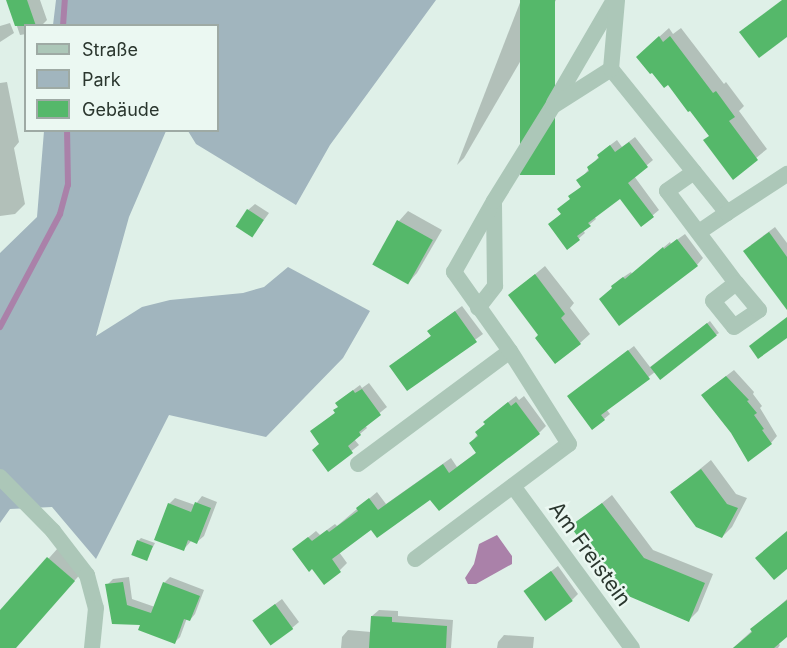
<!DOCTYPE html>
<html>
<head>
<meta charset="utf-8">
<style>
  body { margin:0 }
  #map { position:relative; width:787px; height:648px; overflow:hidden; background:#dff0e8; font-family:Inter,sans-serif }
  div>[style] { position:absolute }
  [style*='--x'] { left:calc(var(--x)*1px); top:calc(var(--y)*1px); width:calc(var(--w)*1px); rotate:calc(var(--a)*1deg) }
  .green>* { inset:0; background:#a1b5be }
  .water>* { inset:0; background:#aa81a9 }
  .shadow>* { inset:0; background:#0003 }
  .stream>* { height:6px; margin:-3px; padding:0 3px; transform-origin:3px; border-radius:3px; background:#aa81a9 }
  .building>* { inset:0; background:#55b86a; transform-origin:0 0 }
  .minor>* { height:16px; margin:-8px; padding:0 8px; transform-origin:8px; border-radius:8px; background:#acc7b8 }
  span { translate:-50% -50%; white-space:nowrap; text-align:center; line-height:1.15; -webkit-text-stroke:5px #ebf8f2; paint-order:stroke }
  .street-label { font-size:21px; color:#2a362e }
  .legend { position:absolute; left:24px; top:24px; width:195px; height:108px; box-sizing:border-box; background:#ebf8f2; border:2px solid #9eaaa4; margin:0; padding:8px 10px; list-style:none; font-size:18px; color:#2a362e }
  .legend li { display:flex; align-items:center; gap:12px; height:30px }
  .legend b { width:30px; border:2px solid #9eaaa4 }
</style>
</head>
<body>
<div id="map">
  <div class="green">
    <i style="clip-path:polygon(56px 0,436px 0,330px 145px,296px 205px,196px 144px,188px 131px,218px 130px,218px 26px,53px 25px)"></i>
    <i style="clip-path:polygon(44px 131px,166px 131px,129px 217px,96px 336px,142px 307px,170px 300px,243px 293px,264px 287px,288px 267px,370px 311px,343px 358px,266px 437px,169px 415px,96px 559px,52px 507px,10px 509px,0 523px,0 253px,37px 217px)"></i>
  </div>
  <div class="water">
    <i style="clip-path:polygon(497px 535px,512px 556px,512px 564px,476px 584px,468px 584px,465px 578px,474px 564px,479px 544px)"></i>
  </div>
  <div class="shadow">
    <i style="clip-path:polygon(8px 0,40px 0,47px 20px,41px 26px,26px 26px,26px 34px,20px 35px)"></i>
    <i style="clip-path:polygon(521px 0,556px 0,464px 158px,457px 165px)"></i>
    <i style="clip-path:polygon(10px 23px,14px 33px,0 42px,0 26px)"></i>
    <i style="clip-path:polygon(669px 28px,673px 34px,681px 28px,724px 84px,726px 82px,744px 106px,739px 111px,767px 149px,733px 177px,711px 135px,648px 47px)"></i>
    <i style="clip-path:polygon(7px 82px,19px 142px,14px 148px,25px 204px,15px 214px,0 216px,0 83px)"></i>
    <i style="clip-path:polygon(635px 137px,653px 160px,634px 176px,659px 210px,641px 225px,620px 197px,594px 216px,596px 219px,583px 230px,585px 233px,568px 248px,550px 224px,562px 213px,571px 199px,570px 196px,582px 186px,584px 175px,605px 149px,617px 140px,622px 147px)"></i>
    <i style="clip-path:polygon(255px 204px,269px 213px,253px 235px,248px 210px)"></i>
    <i style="clip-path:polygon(408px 211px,442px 230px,417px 273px,408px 283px,399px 221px)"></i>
    <i style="clip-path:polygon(775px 227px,787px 243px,787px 308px,751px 245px)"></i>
    <i style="clip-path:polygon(685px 234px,703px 258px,697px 265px,614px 288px,619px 280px,631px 272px,632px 274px,670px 242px,671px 244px)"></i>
    <i style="clip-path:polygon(545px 266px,574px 303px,570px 308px,590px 334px,580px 343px,540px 334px,510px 295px)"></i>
    <i style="clip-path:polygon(462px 306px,483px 334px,407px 389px,391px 366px,432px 335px,436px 325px)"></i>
    <i style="clip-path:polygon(710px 321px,719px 333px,716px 335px,655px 372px,606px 409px,610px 414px,604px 419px,569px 396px,634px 346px,650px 367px)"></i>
    <i style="clip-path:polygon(734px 370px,754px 392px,753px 394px,762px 406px,760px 408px,777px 436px,771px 443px,709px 389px)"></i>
    <i style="clip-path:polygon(369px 383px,387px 407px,365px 425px,367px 428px,354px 439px,359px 445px,328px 470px,320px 443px,312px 431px,336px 412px,344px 397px,360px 385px,362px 388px)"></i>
    <i style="clip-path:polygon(516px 396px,519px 400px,524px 396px,546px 426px,539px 433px,431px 498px,372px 528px,339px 552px,347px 563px,340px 570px,312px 567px,294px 549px,316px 531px,320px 535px,335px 524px,337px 526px,377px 492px,386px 504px,451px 458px,457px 467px,477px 452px,471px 443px,492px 415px)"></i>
    <i style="clip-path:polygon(711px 460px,736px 494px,747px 498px,732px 527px,722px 537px,672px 492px)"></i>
    <i style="clip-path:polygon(612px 495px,653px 550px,713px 574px,698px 611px,689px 620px,572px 527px)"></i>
    <i style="clip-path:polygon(202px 496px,217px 502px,204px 536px,197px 542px,192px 540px,184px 549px,169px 504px,175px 498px,195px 505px)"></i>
    <i style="clip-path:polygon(141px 538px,155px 543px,146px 560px,138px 541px)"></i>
    <i style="clip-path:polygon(58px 548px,84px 570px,15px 648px,0 648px,0 613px)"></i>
    <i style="clip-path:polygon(558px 566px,578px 594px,572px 600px,533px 585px)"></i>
    <i style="clip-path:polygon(129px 577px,132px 599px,155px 607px,164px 583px,170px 577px,204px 590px,195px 614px,190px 620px,187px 618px,180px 637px,175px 642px,142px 624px,107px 585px,113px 579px)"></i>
    <i style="clip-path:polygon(282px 599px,299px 622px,292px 628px,254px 620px)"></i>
    <i style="clip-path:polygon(787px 599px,787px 635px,778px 643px,780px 645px,778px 648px,733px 648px)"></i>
    <i style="clip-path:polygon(379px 610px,398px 611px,398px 616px,453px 620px,451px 648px,341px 648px,342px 637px,348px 630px,371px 632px,372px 616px)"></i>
    <i style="clip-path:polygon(504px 635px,534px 637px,533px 648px,497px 648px,498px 642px)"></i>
  </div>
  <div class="stream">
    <i style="--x:63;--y:26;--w:26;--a:-86"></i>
    <i style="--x:0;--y:327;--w:128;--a:-62"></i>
    <i style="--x:60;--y:214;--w:30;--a:-75"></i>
    <i style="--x:68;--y:185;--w:55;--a:-91"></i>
  </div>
  <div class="building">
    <i style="clip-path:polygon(6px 0,27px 0,36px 26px,15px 26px)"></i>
    <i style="left:520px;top:0;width:35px;height:175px"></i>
    <i style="clip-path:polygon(782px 0,787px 0,787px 37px,759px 58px,739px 32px)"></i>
    <i style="clip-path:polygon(659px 36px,663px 42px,670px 36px,713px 93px,716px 91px,735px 117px,729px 121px,758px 160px,733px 180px,703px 140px,709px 136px,690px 111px,688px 112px,668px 85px,664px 88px,652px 73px,650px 74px,636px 57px)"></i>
    <i style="clip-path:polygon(629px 142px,648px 167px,628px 183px,654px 217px,641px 227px,620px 199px,588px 223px,591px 226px,577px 236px,580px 240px,567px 250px,548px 224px,561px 214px,557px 209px,570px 199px,568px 196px,581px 187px,576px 180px,589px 171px,587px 167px,599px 158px,597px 155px,610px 145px,615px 152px)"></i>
    <i style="left:247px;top:209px;width:20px;height:21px;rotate:33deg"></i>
    <i style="left:397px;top:220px;width:41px;height:51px;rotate:29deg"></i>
    <i style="clip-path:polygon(769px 232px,787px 257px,787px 310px,743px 251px)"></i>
    <i style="clip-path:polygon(677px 239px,698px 266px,619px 326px,599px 299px,612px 288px,611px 286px,623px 277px,625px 279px,663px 247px,664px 249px)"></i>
    <i style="clip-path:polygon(535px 274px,565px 314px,561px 318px,581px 344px,555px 364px,535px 338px,538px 335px,508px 295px)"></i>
    <i style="clip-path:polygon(455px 311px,477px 342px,407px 391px,389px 366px,431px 336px,427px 331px)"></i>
    <i style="clip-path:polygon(787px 317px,787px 338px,758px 359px,749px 346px)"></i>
    <i style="left:707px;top:323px;width:16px;height:72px;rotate:52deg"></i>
    <i style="clip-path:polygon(628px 350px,650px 379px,601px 415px,605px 420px,592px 430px,567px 396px)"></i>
    <i style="clip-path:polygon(726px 376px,749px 400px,747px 401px,757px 413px,754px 415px,764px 429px,762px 430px,772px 444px,748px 462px,731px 433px,701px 395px)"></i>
    <i style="clip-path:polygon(362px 389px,381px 415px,359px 432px,361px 435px,348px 446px,353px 453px,328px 472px,312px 450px,319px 444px,310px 431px,335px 413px,333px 410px,338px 407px,335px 403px,353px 390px,355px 393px)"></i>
    <i style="clip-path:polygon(508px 402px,511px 406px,516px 402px,540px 434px,439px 511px,430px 500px,377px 538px,371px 530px,332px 559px,341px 572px,324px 585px,312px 569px,309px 572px,292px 549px,308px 537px,312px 541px,327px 530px,329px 532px,358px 511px,356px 508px,369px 498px,378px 510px,443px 464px,449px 473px,476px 453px,469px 443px,478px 436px,475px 432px,485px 424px,483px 422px)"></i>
    <i style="clip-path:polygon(701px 469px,727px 504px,738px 508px,722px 538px,696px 527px,670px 492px)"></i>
    <i style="clip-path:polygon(195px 502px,211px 508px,197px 544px,188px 540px,184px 551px,154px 540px,168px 503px,191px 512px)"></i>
    <i style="clip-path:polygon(602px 503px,644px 558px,705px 583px,689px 622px,619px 592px,570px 526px)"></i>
    <i style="clip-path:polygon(787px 531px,787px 569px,774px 580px,755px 558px)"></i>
    <i style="left:137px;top:540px;width:17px;height:16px;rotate:21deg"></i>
    <i style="clip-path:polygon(47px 557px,75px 581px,16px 648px,0 648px,0 610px)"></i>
    <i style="left:551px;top:571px;width:37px;height:34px;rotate:54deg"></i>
    <i style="clip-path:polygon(123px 582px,127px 605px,151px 613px,163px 582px,200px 596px,190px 621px,184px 619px,175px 644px,138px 630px,140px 625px,112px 624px,105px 584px)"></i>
    <i style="clip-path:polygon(787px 600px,787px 637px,774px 648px,733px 648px,752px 632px,750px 629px)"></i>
    <i style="left:275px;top:604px;width:31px;height:28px;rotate:54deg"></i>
    <i style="clip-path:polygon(371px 616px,392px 617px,392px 622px,447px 626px,446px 648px,369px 648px)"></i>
  </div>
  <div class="minor">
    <i style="--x:611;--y:69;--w:185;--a:51.1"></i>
    <i style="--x:727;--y:213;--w:34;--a:146"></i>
    <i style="--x:554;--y:103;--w:119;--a:-59.8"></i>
    <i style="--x:694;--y:172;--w:33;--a:145"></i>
    <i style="--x:667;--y:191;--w:115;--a:53.1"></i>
    <i style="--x:736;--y:283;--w:29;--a:142"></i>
    <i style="--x:713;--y:301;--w:33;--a:51"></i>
    <i style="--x:734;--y:327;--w:30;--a:-34"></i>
    <i style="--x:759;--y:310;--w:35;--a:-130"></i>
    <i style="--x:727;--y:213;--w:72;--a:-33"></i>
    <i style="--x:478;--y:308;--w:28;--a:-52"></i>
    <i style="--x:495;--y:286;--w:83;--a:-90.7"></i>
    <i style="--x:358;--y:464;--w:189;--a:-36.6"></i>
    <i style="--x:0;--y:477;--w:76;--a:45.5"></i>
    <i style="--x:53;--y:531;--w:56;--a:52.3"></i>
    <i style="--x:87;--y:575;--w:34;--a:75"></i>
    <i style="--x:96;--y:608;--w:40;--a:95.7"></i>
    <i style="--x:513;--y:486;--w:201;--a:53.7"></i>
    <i style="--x:415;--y:559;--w:192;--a:-36.8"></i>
    <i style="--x:569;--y:444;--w:110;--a:-122.4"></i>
    <i style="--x:510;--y:351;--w:97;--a:-125.3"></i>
    <i style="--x:454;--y:272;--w:81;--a:-60.6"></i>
    <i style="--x:494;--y:201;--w:112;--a:-58.2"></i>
    <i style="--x:553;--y:106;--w:69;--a:-32.5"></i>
    <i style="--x:611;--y:69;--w:69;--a:-85"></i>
  </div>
  <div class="street-label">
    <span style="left:590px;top:554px;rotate:54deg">Am Freistein</span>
  </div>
  <ul class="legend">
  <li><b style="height:8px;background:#acc7b8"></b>Straße</li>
  <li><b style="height:16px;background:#a1b5be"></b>Park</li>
  <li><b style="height:16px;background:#55b86a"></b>Gebäude</li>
  </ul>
</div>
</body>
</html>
